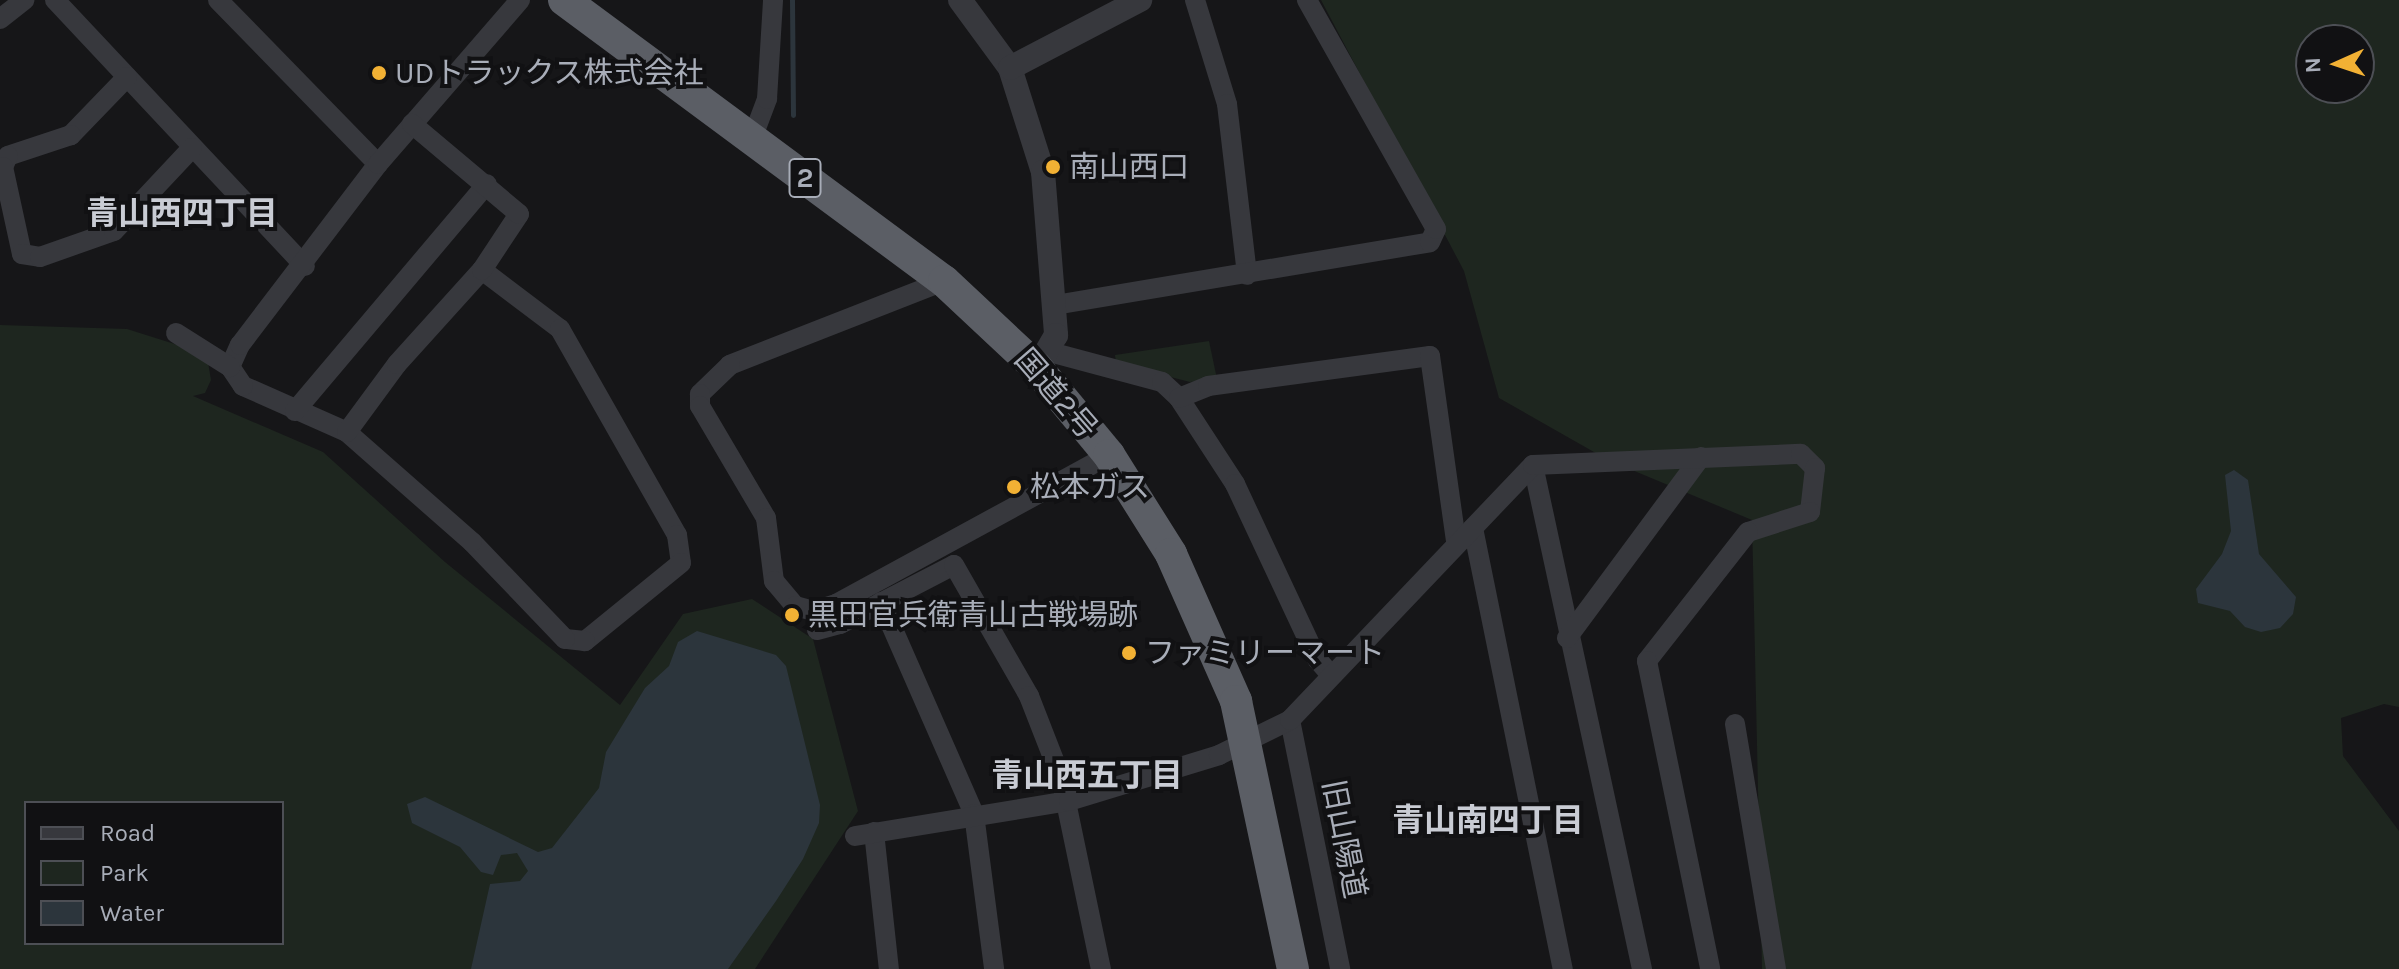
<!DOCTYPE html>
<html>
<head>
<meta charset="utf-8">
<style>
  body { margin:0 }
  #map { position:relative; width:2399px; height:969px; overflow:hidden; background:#161618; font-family:Karla,"Noto Sans JP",sans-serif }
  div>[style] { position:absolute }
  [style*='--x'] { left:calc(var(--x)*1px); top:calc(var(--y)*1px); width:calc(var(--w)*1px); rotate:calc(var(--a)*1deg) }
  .green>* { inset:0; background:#1e261f }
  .water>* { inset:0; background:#2c353c }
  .stream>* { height:5px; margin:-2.5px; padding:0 2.5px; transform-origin:2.5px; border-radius:2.5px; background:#2c353c }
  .minor>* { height:20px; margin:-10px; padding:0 10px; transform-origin:10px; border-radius:10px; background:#37383d }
  .tertiary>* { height:24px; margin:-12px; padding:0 12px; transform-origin:12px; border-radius:12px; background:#37383d }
  .trunk>* { height:32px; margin:-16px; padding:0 16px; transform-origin:16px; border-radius:16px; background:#5b5e65 }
  .dots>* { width:22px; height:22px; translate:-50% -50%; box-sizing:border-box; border:4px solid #111113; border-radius:50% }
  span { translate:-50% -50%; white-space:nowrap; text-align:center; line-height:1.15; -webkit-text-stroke:8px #111113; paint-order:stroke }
  .shield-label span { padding:2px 6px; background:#111113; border:2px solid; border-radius:6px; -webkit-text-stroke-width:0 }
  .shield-label { font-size:28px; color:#a8adb8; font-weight:700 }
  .poi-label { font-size:30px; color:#a8adb8 }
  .left { translate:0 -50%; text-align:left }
  .street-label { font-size:30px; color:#a8adb8 }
  .neighbourhood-label { font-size:32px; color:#c9ccd4; font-weight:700 }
  .legend { position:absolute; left:24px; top:801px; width:260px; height:144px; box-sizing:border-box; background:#111113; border:2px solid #4d4f55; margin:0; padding:10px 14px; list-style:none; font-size:24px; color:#a8adb8 }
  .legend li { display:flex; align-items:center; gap:16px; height:40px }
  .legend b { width:40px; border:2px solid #4d4f55 }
  .north { position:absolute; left:2295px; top:24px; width:80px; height:80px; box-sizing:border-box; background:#111113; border:2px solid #4d4f55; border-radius:50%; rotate:267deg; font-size:22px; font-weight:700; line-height:32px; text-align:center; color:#a8adb8 }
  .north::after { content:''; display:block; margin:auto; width:28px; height:36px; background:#f2b134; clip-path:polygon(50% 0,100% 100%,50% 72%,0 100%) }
</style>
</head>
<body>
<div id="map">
  <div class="green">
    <i style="clip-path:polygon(evenodd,1321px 0,2399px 0,2399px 707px,2384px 704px,2341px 718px,2343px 756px,2399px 831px,2399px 969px,1762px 969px,1752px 520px,1608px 460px,1499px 398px,1464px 271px,1321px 0,2311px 40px,2359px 40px,2359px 88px,2311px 88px,2311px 40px)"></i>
    <i style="clip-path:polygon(evenodd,0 325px,127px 329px,184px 347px,208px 362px,211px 380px,205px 393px,193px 396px,323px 452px,445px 562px,620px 705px,683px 614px,752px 599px,813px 639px,858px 811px,755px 969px,0 969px,0 325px,26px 803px,282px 803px,282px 943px,26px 943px,26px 803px)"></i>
    <i style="clip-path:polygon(1209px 341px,1217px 379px,1190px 382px,1116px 363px,1115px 355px)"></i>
  </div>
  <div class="water">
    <i style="clip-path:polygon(2234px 470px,2248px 480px,2259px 554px,2296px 597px,2293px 614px,2280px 628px,2261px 632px,2245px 627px,2230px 611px,2198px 603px,2196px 589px,2222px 554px,2231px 531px,2225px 475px)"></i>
    <i style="clip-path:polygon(697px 631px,776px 655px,786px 666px,820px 805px,819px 823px,803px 859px,776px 901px,728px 969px,471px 969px,490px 884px,520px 881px,528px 871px,517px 853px,501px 855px,493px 875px,481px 872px,460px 847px,412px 823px,407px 804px,425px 797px,538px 852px,552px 848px,599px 788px,606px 752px,645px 688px,669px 666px,678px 642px)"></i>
  </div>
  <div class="stream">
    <i style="--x:792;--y:0;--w:115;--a:89.5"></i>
  </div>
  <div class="minor">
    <i style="--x:55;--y:0;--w:365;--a:46.8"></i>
    <i style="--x:218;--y:0;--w:229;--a:45.7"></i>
    <i style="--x:1195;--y:0;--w:109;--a:72.9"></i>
    <i style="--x:1227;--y:104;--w:172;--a:83.3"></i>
    <i style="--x:0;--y:19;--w:31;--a:-38"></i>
    <i style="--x:127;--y:77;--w:81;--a:134"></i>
    <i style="--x:71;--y:135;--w:66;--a:161.6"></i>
    <i style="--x:8;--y:156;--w:12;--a:114"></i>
    <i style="--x:3;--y:167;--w:89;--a:77.7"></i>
    <i style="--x:22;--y:254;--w:18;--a:9"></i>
    <i style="--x:40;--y:257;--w:78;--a:-19.4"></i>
    <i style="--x:114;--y:231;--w:114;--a:-46.8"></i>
    <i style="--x:752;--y:139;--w:43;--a:-69.4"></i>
    <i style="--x:767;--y:99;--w:99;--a:-86.5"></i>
    <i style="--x:482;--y:270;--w:98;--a:37.1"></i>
    <i style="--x:560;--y:329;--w:237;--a:60.4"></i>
    <i style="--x:677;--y:535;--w:28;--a:82"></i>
    <i style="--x:681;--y:563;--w:124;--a:140.9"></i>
    <i style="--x:585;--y:641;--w:20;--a:-174"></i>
    <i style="--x:565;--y:639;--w:134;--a:-133.8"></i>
    <i style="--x:472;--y:542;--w:167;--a:-138.7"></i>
    <i style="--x:347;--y:432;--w:114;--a:-156.1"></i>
    <i style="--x:243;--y:386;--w:23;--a:-124"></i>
    <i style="--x:230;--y:367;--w:24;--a:-66"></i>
    <i style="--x:240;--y:345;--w:228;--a:-52.7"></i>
    <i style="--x:378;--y:164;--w:217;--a:-49.1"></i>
    <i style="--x:944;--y:281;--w:230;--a:158.6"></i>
    <i style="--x:730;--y:365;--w:42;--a:136"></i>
    <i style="--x:700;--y:394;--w:12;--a:90"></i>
    <i style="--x:700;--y:406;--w:130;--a:59.5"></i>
    <i style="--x:766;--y:518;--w:64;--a:82.8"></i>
    <i style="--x:774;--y:581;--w:33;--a:50"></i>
    <i style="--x:795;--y:606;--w:20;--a:15"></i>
    <i style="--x:814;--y:611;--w:23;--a:-18"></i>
    <i style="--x:836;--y:604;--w:311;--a:-28.6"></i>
    <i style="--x:1055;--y:305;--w:380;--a:-9.5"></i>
    <i style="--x:1430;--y:242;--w:14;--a:-65"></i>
    <i style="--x:1436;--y:229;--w:263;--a:-119.4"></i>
    <i style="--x:176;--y:333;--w:64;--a:32.2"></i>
    <i style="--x:1050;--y:352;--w:116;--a:15"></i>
    <i style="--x:1162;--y:382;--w:23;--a:43"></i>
    <i style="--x:1179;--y:398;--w:103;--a:56.9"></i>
    <i style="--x:1235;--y:484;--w:193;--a:64.9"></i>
    <i style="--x:1317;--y:659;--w:20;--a:49"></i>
    <i style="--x:1179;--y:398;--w:31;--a:-22"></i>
    <i style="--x:1208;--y:386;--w:224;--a:-7.7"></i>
    <i style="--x:1430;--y:356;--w:186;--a:82"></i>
    <i style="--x:295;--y:411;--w:297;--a:-49.8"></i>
    <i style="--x:347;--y:432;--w:84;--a:-53.7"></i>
    <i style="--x:397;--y:364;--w:127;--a:-47.9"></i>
    <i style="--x:482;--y:270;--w:67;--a:-56.5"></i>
    <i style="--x:519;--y:214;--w:140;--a:-139.9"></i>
    <i style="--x:1533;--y:465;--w:516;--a:77.8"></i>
    <i style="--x:1473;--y:528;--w:450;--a:78.5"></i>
    <i style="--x:881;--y:602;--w:232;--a:66.3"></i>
    <i style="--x:974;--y:814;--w:156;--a:82.6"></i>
    <i style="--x:817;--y:630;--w:24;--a:-15"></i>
    <i style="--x:840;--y:624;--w:128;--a:-27.4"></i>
    <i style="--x:954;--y:565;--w:151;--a:60.2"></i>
    <i style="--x:1029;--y:696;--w:88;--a:68.7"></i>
    <i style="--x:1061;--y:778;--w:195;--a:78.2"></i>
    <i style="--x:1567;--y:638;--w:225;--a:-53.5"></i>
    <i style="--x:1290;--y:720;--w:254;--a:78.6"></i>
    <i style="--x:1735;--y:724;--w:248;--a:80.5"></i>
    <i style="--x:874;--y:832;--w:138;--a:83.8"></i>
    <i style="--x:855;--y:836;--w:217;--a:-9.3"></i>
    <i style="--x:1069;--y:801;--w:157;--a:-17"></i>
    <i style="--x:1219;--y:755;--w:79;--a:-26.2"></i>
    <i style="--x:1290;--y:720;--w:352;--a:-46.4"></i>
    <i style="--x:1533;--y:465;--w:268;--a:-2.4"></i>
    <i style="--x:1801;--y:454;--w:20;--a:45"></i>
    <i style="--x:1815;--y:468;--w:44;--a:96.5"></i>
    <i style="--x:1810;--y:512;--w:65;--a:162.1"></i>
    <i style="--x:1748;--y:532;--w:164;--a:128.1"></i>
    <i style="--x:1647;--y:661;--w:314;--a:78.4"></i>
  </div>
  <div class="tertiary">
    <i style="--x:960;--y:0;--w:84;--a:53.7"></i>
    <i style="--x:1010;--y:68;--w:109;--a:72.4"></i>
    <i style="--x:1043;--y:172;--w:164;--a:85.4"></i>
    <i style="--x:1056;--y:335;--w:38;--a:120"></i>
    <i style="--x:1010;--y:68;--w:147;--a:-27.6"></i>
  </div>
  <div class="trunk">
    <i style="--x:564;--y:0;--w:473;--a:36.5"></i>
    <i style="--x:944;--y:281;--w:127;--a:43.1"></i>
    <i style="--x:1037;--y:368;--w:113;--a:50.4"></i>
    <i style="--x:1109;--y:455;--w:117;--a:57.9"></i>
    <i style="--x:1171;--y:554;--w:161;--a:66.1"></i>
    <i style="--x:1236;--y:701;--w:274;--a:78"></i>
  </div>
  <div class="dots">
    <i style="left:379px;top:73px;background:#f2b134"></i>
    <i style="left:1053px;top:167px;background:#f2b134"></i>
    <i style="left:1014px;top:487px;background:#f2b134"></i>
    <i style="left:792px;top:615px;background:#f2b134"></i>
    <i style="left:1129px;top:653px;background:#f2b134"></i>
  </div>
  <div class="shield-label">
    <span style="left:805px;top:178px">2</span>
  </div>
  <div class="poi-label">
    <span class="left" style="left:395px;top:73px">UDトラックス株式会社</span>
    <span class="left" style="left:1069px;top:167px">南山西口</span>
    <span class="left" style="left:1030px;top:487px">松本ガス</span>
    <span class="left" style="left:808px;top:615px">黒田官兵衛青山古戦場跡</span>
    <span class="left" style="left:1145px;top:653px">ファミリーマート</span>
  </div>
  <div class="street-label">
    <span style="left:1056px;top:394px;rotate:49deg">国道2号</span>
    <span style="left:1344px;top:839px;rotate:79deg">旧山陽道</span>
  </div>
  <div class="neighbourhood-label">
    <span style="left:182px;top:214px">青山西四丁目</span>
    <span style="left:1087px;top:776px">青山西五丁目</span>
    <span style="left:1488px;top:821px">青山南四丁目</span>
  </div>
  <ul class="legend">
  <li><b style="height:10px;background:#37383d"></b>Road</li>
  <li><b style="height:22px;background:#1e261f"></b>Park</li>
  <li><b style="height:22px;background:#2c353c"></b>Water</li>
  </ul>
  <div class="north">N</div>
</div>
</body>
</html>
